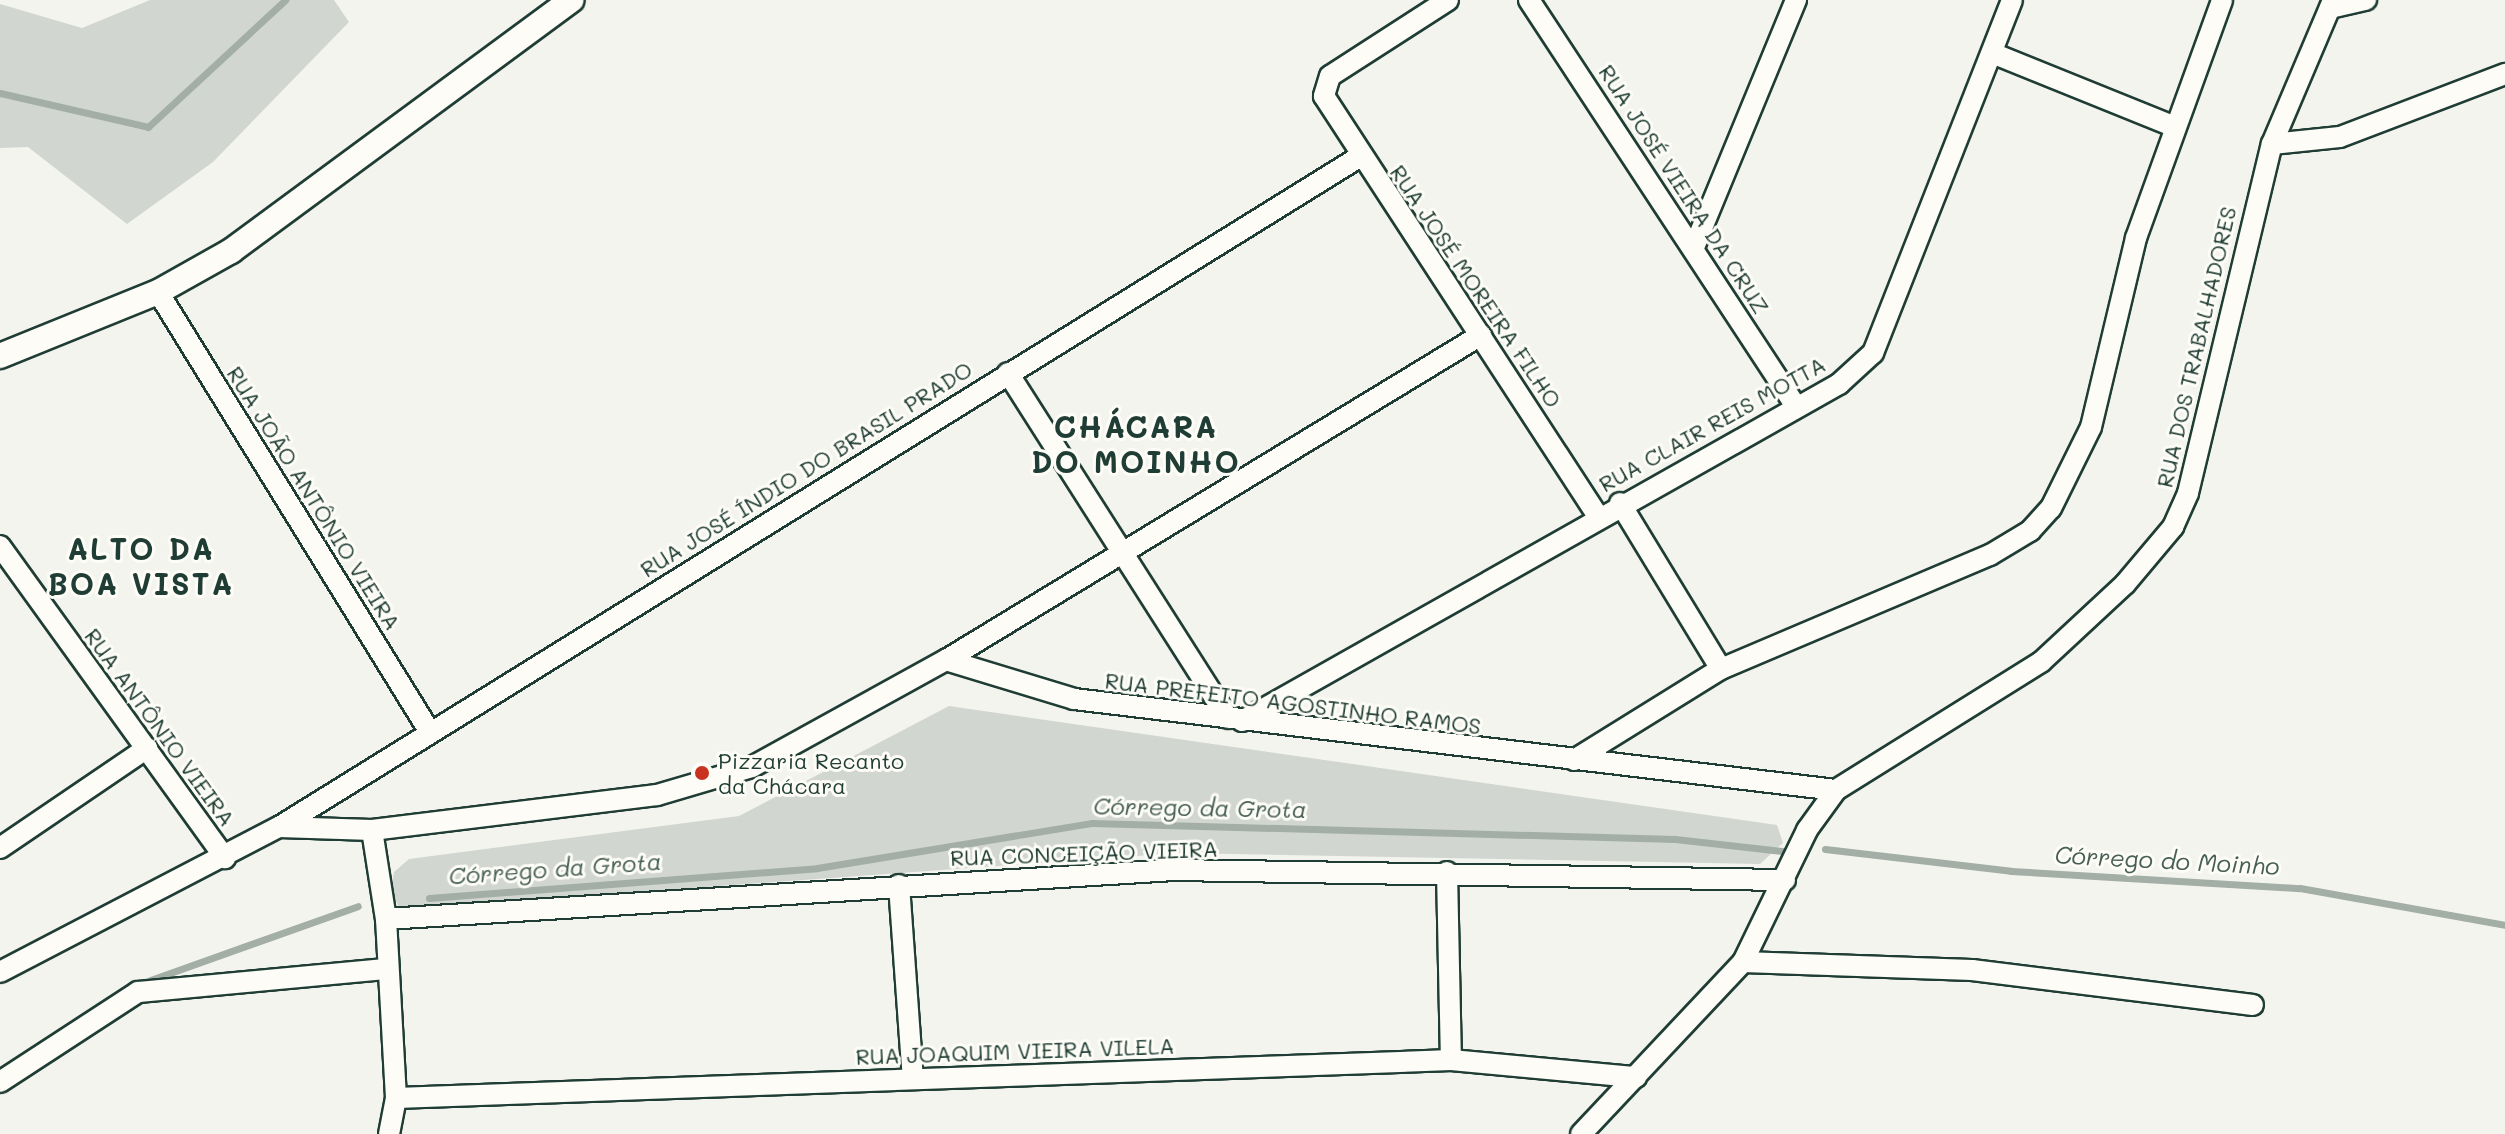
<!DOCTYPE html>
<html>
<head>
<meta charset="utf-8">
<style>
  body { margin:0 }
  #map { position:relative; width:2505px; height:1134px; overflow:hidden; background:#f4f4ef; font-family:Mali,sans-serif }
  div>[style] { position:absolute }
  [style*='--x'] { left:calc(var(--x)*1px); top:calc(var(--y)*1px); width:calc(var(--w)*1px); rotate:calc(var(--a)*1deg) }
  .green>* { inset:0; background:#d1d6d1 }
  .stream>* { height:7px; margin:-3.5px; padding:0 3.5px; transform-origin:3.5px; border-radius:3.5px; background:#a3aea7 }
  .roads { filter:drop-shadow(2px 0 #1f3d34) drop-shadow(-2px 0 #1f3d34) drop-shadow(0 2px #1f3d34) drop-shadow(0 -2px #1f3d34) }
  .minor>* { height:20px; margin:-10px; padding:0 10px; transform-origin:10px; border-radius:10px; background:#fdfcf7 }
  .tertiary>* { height:24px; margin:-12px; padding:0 12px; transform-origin:12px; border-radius:12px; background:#fdfcf7 }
  .dots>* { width:22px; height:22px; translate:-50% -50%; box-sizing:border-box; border:4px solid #fdfcf7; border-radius:50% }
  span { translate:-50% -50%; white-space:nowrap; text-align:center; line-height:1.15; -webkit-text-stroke:6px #fdfcf7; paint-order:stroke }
  .street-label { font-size:22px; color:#1f3d34 }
  .poi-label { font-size:22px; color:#1f3d34 }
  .left { translate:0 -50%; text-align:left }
  .water-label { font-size:24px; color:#475f56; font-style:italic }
  .district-label { font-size:30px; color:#1f3d34; font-weight:700; letter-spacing:2px }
</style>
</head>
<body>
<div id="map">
  <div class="green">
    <i style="clip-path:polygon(150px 0,334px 0,349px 22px,213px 162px,127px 224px,28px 147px,0 148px,0 4px,82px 28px)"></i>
    <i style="clip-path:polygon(949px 706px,1777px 825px,1783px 843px,1760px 864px,1178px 853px,400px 909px,391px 891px,394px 872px,409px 859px,739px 816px)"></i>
  </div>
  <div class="stream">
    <i style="--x:0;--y:93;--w:152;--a:12.9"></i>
    <i style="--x:148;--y:127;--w:187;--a:-42.8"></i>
    <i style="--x:1825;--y:849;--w:187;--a:6.7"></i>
    <i style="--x:2011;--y:871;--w:289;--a:3.4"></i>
    <i style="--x:2300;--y:888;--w:208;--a:10.2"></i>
    <i style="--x:429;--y:898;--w:389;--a:-4.4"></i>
    <i style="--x:817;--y:868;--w:279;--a:-9.3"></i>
    <i style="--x:1092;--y:823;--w:583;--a:1.57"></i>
    <i style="--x:1675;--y:839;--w:108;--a:6.4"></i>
    <i style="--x:142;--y:983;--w:229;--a:-19.6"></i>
  </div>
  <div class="roads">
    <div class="minor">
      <i style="--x:1448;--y:0;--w:140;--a:147.2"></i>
      <i style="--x:1330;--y:76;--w:21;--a:107"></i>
      <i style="--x:1324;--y:96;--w:499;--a:56.9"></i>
      <i style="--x:1529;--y:0;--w:487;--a:56.7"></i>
      <i style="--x:2330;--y:8;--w:37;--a:-13"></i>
      <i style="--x:1992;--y:53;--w:197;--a:22"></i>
      <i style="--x:2272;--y:144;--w:68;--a:-5.9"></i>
      <i style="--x:2340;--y:137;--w:177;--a:-20.9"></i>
      <i style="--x:1695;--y:245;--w:265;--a:-67.6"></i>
      <i style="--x:158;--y:292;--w:514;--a:58.29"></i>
      <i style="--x:1008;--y:373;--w:409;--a:57.5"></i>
      <i style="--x:1620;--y:503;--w:194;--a:58.7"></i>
      <i style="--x:0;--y:546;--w:385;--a:54.2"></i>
      <i style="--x:946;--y:660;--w:134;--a:16.9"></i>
      <i style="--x:1074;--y:699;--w:767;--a:6.81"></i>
      <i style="--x:1242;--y:721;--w:686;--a:-29.44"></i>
      <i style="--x:1839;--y:384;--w:46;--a:-42.4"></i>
      <i style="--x:1873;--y:353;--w:379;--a:-68.5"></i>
      <i style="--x:1574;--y:760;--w:173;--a:-31.8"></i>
      <i style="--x:1721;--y:669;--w:292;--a:-23"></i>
      <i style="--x:1990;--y:555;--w:47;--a:-31"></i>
      <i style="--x:2030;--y:531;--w:31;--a:-48"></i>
      <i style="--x:2051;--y:508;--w:90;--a:-63.7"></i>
      <i style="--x:2091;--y:427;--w:194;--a:-76.6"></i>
      <i style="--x:2136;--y:238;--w:253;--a:-70.1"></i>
      <i style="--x:279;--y:827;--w:93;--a:1.8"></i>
      <i style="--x:372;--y:830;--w:287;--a:-7"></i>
      <i style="--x:657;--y:795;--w:99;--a:-16.4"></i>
      <i style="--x:752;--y:767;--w:222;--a:-28.9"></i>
      <i style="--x:946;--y:660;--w:626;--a:-31.28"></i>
      <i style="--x:372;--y:830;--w:90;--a:81.1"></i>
      <i style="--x:386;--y:919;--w:179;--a:86.8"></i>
      <i style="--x:396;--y:1098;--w:37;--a:101"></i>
      <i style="--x:0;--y:848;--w:178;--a:-34.2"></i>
      <i style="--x:1447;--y:872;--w:188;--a:88.8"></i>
      <i style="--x:899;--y:885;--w:194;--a:85.9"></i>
      <i style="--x:386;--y:919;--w:789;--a:-3.56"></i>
      <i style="--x:1173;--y:870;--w:612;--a:0.94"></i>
      <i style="--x:1743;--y:962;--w:229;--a:2"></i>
      <i style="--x:1972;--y:970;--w:283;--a:7.1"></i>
      <i style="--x:0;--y:972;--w:314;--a:-27.5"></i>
      <i style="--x:279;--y:827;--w:1273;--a:-31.81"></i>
      <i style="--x:0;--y:1082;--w:165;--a:-33.1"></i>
      <i style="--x:138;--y:992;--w:249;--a:-5.3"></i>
      <i style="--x:396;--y:1098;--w:1056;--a:-2.06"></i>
      <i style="--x:1451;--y:1060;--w:186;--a:5.3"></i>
      <i style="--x:1581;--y:1134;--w:236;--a:-46.7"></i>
      <i style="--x:1743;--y:962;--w:147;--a:-64.1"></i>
      <i style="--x:1807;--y:830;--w:49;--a:-54.1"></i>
      <i style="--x:1836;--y:790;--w:242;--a:-32"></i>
      <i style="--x:2041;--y:662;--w:115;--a:-42.9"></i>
      <i style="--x:2125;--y:584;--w:75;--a:-49.9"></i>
      <i style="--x:2173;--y:527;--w:37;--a:-66"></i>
      <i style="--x:2188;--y:493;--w:359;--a:-76.5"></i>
      <i style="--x:2272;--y:144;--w:156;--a:-67"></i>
    </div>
    <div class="tertiary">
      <i style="--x:0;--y:356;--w:170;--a:-22.1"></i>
      <i style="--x:158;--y:292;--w:84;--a:-29.3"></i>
      <i style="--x:231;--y:251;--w:423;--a:-36.4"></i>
    </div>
  </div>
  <div class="dots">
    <i style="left:702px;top:773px;background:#c8321e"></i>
  </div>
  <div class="street-label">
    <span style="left:1684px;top:189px;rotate:57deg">RUA JOSÉ VIEIRA DA CRUZ</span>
    <span style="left:1476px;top:286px;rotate:56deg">RUA JOSÉ MOREIRA FILHO</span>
    <span style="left:2196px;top:347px;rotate:-77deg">RUA DOS TRABALHADORES</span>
    <span style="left:1712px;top:424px;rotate:-29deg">RUA CLAIR REIS MOTTA</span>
    <span style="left:806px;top:469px;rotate:-32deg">RUA JOSÉ ÍNDIO DO BRASIL PRADO</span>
    <span style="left:314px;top:498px;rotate:58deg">RUA JOÃO ANTÔNIO VIEIRA</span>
    <span style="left:1293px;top:703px;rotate:7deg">RUA PREFEITO AGOSTINHO RAMOS</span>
    <span style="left:160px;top:727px;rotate:54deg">RUA ANTÔNIO VIEIRA</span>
    <span style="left:1084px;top:853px;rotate:-2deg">RUA CONCEIÇÃO VIEIRA</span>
    <span style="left:1015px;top:1051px;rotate:-2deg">RUA JOAQUIM VIEIRA VILELA</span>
  </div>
  <div class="poi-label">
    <span class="left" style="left:718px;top:773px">Pizzaria Recanto<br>da Chácara</span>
  </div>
  <div class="water-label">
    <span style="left:1200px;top:807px;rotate:1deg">Córrego da Grota</span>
    <span style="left:2167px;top:860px;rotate:3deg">Córrego do Moinho</span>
    <span style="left:555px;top:868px;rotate:-4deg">Córrego da Grota</span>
  </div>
  <div class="district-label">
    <span style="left:1136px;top:443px">CHÁCARA<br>DO MOINHO</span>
    <span style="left:141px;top:565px">ALTO DA<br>BOA VISTA</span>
  </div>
</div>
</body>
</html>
